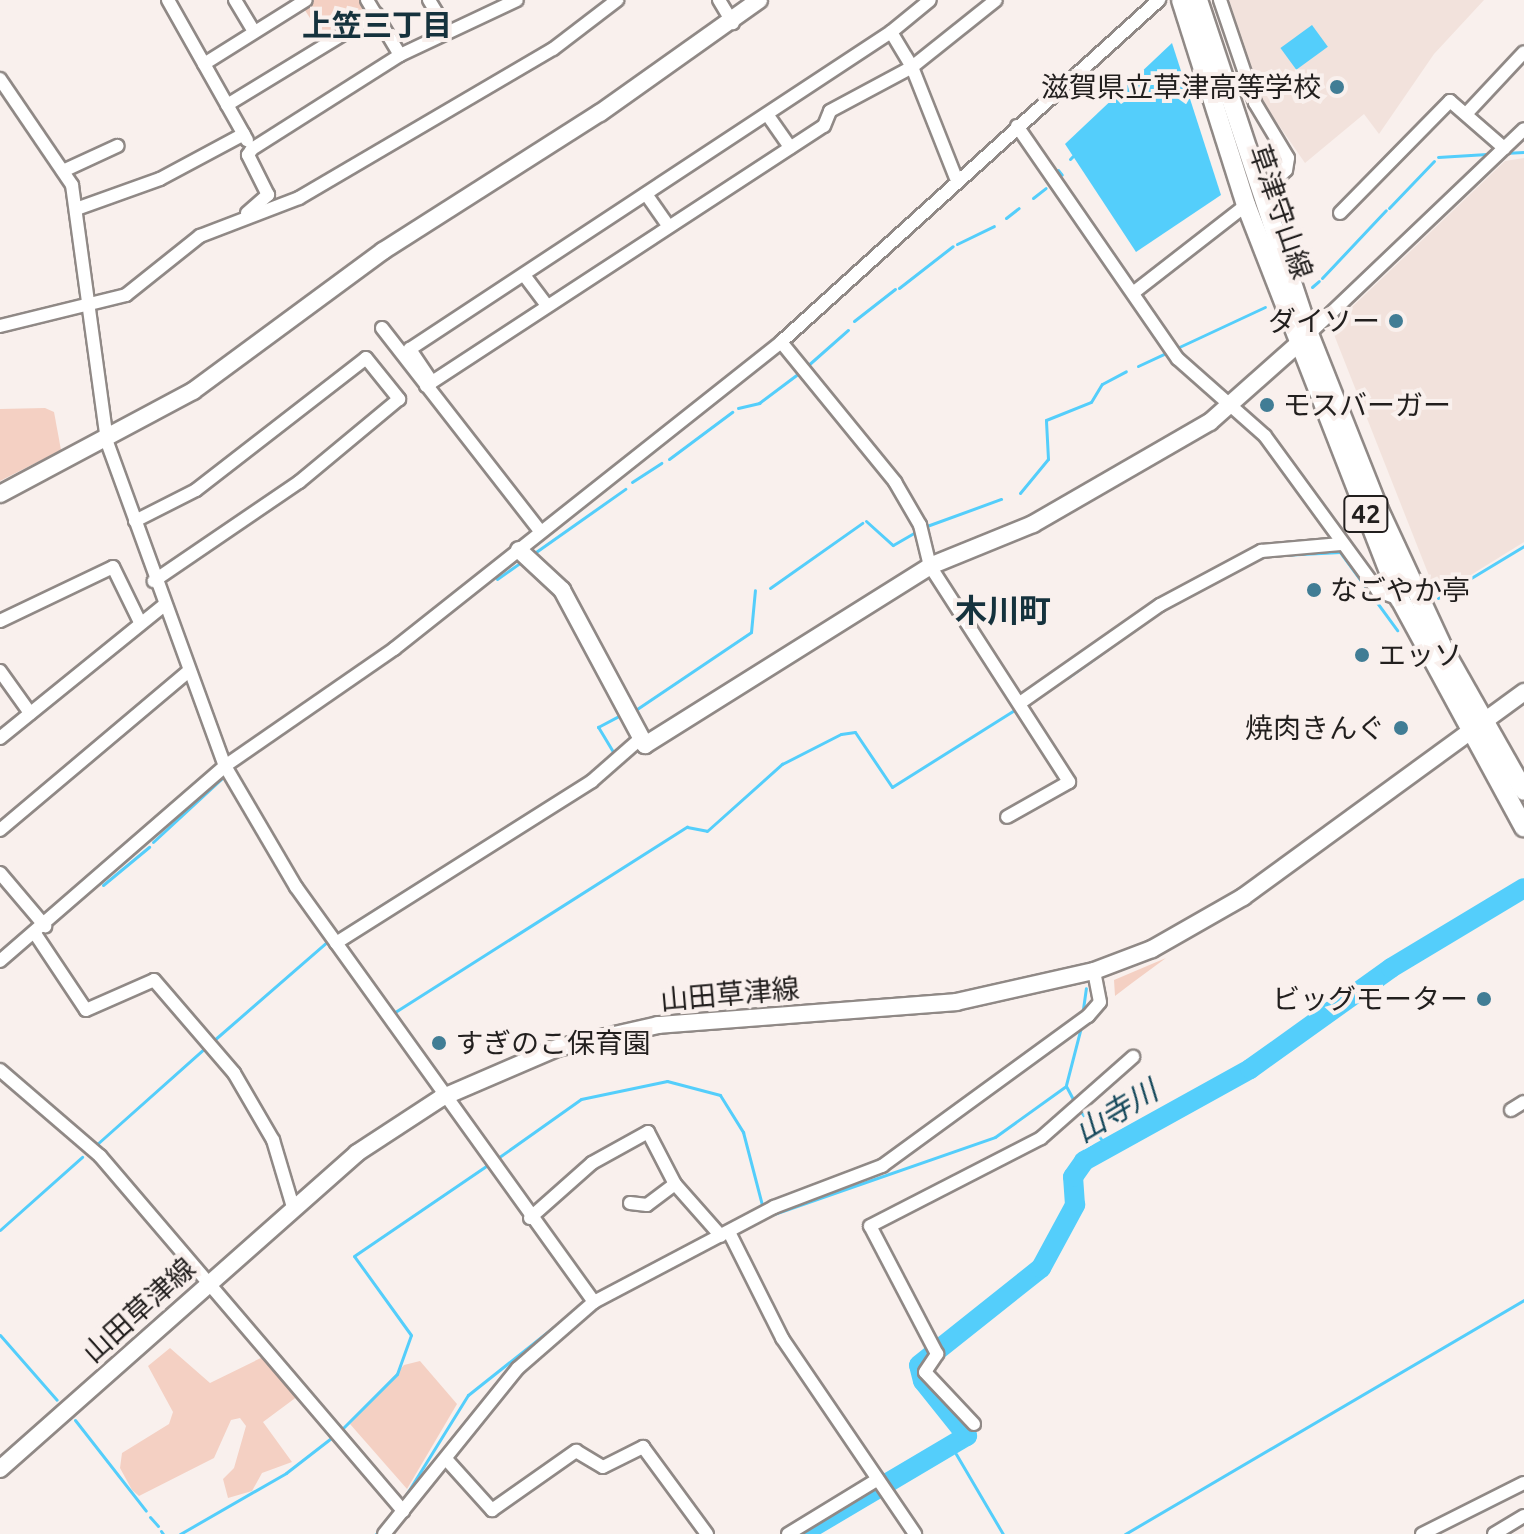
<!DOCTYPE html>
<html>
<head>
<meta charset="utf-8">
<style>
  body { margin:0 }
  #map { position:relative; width:1524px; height:1534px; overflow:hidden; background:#f9f0ed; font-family:Ubuntu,"Noto Sans JP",sans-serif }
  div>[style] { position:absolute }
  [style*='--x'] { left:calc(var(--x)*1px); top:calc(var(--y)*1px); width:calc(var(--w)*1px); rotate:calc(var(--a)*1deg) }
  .built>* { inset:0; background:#f2e2dc }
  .green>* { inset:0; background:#f4d0c3 }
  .water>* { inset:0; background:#54cefb; transform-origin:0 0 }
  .stream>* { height:3px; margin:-1.5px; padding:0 1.5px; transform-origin:1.5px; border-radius:1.5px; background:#54cefb }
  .river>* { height:20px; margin:-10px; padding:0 10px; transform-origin:10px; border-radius:10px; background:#54cefb }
  .roads { filter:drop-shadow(2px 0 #908986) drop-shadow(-2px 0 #908986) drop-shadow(0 2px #908986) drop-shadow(0 -2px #908986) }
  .street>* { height:12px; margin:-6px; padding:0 6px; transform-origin:6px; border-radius:6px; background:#fff }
  .secondary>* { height:16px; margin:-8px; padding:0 8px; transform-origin:8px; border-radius:8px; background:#fff }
  .primary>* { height:18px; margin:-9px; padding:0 9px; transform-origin:9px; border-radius:9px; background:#fff }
  .dots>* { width:22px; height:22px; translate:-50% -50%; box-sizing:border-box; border:4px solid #f9f0ed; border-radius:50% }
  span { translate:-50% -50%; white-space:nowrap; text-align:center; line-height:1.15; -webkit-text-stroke:8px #f9f0ed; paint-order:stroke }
  .shield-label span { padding:2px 6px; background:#f9f0ed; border:2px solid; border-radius:6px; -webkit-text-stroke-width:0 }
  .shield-label { font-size:26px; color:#221f1e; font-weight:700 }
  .poi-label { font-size:28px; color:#221f1e }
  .right { translate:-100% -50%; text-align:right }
  .left { translate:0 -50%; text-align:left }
  .street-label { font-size:28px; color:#221f1e }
  .neighbourhood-label { font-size:30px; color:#15323d; font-weight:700 }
  .water-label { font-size:30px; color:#124659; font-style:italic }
  .quarter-label { font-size:32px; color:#15323d; font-weight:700 }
</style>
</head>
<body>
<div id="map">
  <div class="built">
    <i style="clip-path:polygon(1229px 0,1484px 0,1434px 54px,1379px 134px,1364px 114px,1305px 163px,1262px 101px)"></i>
    <i style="clip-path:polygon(1524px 158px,1524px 542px,1437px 596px,1331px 327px,1505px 161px)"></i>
  </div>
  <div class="green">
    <i style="clip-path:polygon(314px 0,360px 0,368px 13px,325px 42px,303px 7px)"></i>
    <i style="clip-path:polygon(45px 408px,54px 412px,61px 450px,0 481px,0 409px)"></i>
    <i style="clip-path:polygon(1166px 958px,1132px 983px,1115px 996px,1114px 980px)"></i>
    <i style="clip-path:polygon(170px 1348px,210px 1383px,269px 1354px,298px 1396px,263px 1422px,292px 1462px,262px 1473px,252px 1491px,228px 1498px,223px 1479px,234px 1468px,246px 1426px,240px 1418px,231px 1420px,214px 1458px,139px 1496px,132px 1490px,120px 1468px,122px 1453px,169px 1424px,173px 1412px,148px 1366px)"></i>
    <i style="clip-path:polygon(420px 1361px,457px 1404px,407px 1489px,350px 1424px,404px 1365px)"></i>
  </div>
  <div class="water">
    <i style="left:1312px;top:25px;width:27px;height:39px;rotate:54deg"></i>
    <i style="clip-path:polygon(1172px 43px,1221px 195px,1136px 252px,1065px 144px)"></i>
  </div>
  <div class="stream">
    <i style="--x:1504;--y:153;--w:20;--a:-3"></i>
    <i style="--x:1438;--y:157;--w:49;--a:-3.5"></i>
    <i style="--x:1070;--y:159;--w:4;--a:-45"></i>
    <i style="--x:1058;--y:170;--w:6;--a:51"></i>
    <i style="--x:1033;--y:198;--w:16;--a:-38"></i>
    <i style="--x:1389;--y:208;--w:65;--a:-46.2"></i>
    <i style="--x:1006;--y:218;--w:16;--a:-38"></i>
    <i style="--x:957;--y:244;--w:41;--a:-25.9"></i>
    <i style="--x:1322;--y:278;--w:93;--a:-46.7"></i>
    <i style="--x:1312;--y:287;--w:9;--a:-41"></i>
    <i style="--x:899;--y:288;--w:68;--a:-37.9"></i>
    <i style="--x:854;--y:321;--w:52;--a:-38"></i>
    <i style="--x:1177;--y:348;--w:97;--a:-25"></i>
    <i style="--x:1138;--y:366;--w:33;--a:-25"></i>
    <i style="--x:806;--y:367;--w:56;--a:-41.4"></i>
    <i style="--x:738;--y:408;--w:22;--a:-13"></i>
    <i style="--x:759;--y:403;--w:50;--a:-36.9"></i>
    <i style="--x:669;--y:459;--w:79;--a:-36.7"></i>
    <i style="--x:632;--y:482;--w:35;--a:-33"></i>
    <i style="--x:1020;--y:493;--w:44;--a:-50.5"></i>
    <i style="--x:1048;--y:459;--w:39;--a:-93"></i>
    <i style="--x:1046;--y:420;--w:48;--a:-21.8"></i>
    <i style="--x:1091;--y:402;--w:21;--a:-59"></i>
    <i style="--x:1102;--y:384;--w:27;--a:-28"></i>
    <i style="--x:866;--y:521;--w:36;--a:42"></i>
    <i style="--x:893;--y:545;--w:24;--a:-30"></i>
    <i style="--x:924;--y:527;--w:82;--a:-20"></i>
    <i style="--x:533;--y:554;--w:113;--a:-35.2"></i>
    <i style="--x:1282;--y:555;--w:58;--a:-3"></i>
    <i style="--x:1340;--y:552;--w:97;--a:53.8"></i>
    <i style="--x:497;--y:579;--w:32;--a:-35"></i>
    <i style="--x:770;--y:588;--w:113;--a:-35.2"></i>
    <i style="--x:1196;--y:592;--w:60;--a:-27.8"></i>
    <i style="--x:1438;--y:598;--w:100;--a:-31.2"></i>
    <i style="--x:1067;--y:678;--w:112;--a:-35.5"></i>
    <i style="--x:634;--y:711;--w:141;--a:-34"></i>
    <i style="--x:751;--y:632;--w:42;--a:-84.6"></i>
    <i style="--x:615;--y:755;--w:33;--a:-121"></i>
    <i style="--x:598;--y:727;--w:27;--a:-28"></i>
    <i style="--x:542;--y:805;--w:59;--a:-32.6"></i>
    <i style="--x:507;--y:826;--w:36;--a:-32"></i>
    <i style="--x:153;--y:842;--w:94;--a:-42.8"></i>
    <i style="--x:442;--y:868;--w:72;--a:-32.6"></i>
    <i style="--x:103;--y:885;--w:60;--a:-39.6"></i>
    <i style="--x:398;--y:895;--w:47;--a:-32"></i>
    <i style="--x:374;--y:910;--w:22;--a:-32"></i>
    <i style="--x:338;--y:933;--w:38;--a:-32"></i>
    <i style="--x:395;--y:1012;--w:346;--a:-32.4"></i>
    <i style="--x:687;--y:827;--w:20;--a:11"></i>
    <i style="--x:707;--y:831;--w:101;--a:-41.8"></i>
    <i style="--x:782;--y:764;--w:66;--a:-27"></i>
    <i style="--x:841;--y:734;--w:14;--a:-8"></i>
    <i style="--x:855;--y:732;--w:66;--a:56.1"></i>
    <i style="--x:892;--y:787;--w:146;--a:-32.2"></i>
    <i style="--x:1082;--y:1016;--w:28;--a:-82"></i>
    <i style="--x:213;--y:1041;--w:151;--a:-41"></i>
    <i style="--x:1066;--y:1085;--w:60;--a:-75.5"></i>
    <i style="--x:1079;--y:1109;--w:49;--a:53.4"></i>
    <i style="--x:96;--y:1145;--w:149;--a:-41.7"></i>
    <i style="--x:495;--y:1160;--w:105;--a:-35.3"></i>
    <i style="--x:581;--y:1099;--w:88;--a:-11.8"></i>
    <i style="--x:667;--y:1081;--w:55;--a:14.8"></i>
    <i style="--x:720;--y:1095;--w:44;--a:58.1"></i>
    <i style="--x:743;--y:1132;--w:80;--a:75.4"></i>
    <i style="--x:771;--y:1215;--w:237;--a:-19.2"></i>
    <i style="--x:995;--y:1137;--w:87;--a:-35.7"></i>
    <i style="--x:1066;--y:1086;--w:19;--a:62"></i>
    <i style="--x:0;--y:1230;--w:110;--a:-41.7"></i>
    <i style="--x:594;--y:1309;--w:143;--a:-29.2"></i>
    <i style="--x:0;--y:1335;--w:86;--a:48.8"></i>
    <i style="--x:75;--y:1420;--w:115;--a:52"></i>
    <i style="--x:341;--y:1430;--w:79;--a:-45"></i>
    <i style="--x:397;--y:1374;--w:41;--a:-70.3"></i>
    <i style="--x:411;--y:1335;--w:97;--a:-125.8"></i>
    <i style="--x:354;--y:1256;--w:163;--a:-34.3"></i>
    <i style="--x:956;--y:1454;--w:93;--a:59.6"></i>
    <i style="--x:401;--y:1503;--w:127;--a:-58.2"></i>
    <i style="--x:468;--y:1395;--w:144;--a:-38.5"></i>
    <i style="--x:150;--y:1517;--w:12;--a:48"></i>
    <i style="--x:161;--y:1531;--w:4;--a:56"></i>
    <i style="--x:180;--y:1534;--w:122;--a:-29.9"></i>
    <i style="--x:286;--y:1473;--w:62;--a:-37.8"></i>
    <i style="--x:376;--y:1534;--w:32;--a:-51"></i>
    <i style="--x:1125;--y:1534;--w:463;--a:-30.4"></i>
  </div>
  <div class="river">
    <i style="--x:801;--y:1534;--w:193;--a:-30.6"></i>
    <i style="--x:967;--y:1436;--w:70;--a:-128.7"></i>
    <i style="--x:923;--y:1381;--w:16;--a:-104"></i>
    <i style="--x:919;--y:1365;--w:156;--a:-38.5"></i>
    <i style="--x:1041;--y:1268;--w:72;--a:-61.6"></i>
    <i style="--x:1075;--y:1205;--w:28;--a:-94"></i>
    <i style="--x:1073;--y:1177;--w:19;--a:-55"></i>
    <i style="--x:1084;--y:1161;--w:190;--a:-29"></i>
    <i style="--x:1250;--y:1069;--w:173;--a:-35.6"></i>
    <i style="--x:1391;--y:968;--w:155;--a:-31"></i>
  </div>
  <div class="roads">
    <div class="street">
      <i style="--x:168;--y:0;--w:161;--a:60.6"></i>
      <i style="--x:235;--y:0;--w:37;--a:59"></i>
      <i style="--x:367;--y:0;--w:64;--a:59"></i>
      <i style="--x:429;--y:0;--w:37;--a:59"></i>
      <i style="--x:719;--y:0;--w:27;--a:59"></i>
      <i style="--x:1220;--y:0;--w:109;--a:71.2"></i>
      <i style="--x:1255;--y:103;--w:64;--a:59"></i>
      <i style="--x:1288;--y:158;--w:12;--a:99"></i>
      <i style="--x:1286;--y:170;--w:34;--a:137"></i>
      <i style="--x:891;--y:32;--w:50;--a:-39.4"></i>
      <i style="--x:204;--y:64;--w:120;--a:-32.1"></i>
      <i style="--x:912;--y:67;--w:119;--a:68.4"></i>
      <i style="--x:0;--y:79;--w:128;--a:55.8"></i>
      <i style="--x:72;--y:185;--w:259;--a:82.2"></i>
      <i style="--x:107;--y:442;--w:345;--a:70"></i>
      <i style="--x:225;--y:766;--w:140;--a:59.6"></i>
      <i style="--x:296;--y:887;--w:511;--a:54.32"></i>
      <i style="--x:227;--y:105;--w:175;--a:-31.4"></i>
      <i style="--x:1467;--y:113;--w:83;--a:-46.9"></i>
      <i style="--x:769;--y:117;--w:37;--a:55"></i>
      <i style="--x:1017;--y:126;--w:283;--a:55.4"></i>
      <i style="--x:1178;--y:359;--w:116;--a:41.5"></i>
      <i style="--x:1265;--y:436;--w:192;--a:53.9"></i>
      <i style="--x:1378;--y:591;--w:23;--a:20"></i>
      <i style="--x:63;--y:171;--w:60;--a:-24.8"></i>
      <i style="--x:646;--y:194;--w:39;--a:55"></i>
      <i style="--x:79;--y:208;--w:86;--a:-19.7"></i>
      <i style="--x:160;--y:179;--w:95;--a:-28.2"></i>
      <i style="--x:247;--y:213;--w:28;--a:-41"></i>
      <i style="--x:268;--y:195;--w:45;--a:-116.6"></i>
      <i style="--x:248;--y:155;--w:7;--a:-56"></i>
      <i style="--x:252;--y:149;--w:175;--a:-32.4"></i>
      <i style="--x:400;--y:55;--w:129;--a:-25.2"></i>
      <i style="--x:1340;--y:213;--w:157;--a:-45.5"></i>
      <i style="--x:1450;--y:101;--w:72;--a:41"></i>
      <i style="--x:524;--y:275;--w:36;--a:53"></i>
      <i style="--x:1133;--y:293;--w:143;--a:-37.9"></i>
      <i style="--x:0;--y:326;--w:130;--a:-13.8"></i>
      <i style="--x:126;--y:295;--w:95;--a:-38.6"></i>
      <i style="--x:200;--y:236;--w:106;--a:-21"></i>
      <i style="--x:299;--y:198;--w:294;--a:-30.4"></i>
      <i style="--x:553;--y:49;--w:81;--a:-37.4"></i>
      <i style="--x:382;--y:328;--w:257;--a:52.1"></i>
      <i style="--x:1309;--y:334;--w:297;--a:-43.6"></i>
      <i style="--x:781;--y:342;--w:181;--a:50.8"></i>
      <i style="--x:895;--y:482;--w:50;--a:59.8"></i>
      <i style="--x:920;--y:525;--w:42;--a:76.3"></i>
      <i style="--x:930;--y:566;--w:257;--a:57.2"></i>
      <i style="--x:1069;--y:782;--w:71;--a:150.6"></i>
      <i style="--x:432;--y:382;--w:40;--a:-124"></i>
      <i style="--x:410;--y:349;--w:576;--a:-33.39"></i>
      <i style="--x:891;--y:32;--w:37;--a:59"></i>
      <i style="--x:426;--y:386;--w:475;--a:-33.2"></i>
      <i style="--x:824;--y:126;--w:16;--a:-68"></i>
      <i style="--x:830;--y:111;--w:93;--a:-28.2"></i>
      <i style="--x:912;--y:67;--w:107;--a:-38.6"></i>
      <i style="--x:135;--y:521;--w:68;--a:-26.9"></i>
      <i style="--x:196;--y:490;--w:215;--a:-37.8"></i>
      <i style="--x:366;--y:358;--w:53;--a:51.2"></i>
      <i style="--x:399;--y:399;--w:130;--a:140.3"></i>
      <i style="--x:299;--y:482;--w:176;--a:145.7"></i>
      <i style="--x:0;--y:621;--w:125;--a:-25.5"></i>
      <i style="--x:113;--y:567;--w:61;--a:63.9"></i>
      <i style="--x:0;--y:671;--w:52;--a:54.5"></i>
      <i style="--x:1020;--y:703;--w:171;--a:-35"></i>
      <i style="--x:1160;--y:605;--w:115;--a:-28.1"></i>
      <i style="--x:1261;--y:551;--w:80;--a:-5"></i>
      <i style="--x:0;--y:738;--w:211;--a:-39"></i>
      <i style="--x:0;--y:830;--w:247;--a:-40.1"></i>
      <i style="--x:0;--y:873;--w:70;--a:49.7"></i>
      <i style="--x:36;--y:935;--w:90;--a:56.3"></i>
      <i style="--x:86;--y:1010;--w:74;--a:-23.8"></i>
      <i style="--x:154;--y:980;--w:123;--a:49.3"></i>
      <i style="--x:234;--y:1073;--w:78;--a:59.8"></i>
      <i style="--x:273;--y:1140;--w:70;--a:73.4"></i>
      <i style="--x:336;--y:943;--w:303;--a:-32.3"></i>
      <i style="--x:592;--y:781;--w:65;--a:-41.3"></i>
      <i style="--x:0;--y:961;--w:298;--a:-40.9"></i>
      <i style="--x:225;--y:766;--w:206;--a:-34.7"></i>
      <i style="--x:394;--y:649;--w:494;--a:-38.4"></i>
      <i style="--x:781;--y:342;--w:510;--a:-42.14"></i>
      <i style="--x:0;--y:1070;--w:132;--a:40.7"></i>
      <i style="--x:100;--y:1156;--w:467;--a:49.5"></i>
      <i style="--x:1511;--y:1110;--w:15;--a:-32"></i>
      <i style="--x:630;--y:1203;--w:17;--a:7"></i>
      <i style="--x:647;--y:1205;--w:35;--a:-37"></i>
      <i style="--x:530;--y:1218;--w:83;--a:-41.6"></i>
      <i style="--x:592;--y:1163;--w:64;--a:-29"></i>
      <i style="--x:648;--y:1132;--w:59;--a:62.6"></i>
      <i style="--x:675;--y:1184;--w:69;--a:48.5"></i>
      <i style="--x:729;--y:1232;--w:119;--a:63.4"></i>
      <i style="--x:782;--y:1338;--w:237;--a:55.8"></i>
      <i style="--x:974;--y:1424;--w:71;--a:-133.3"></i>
      <i style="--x:925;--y:1372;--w:22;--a:-56"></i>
      <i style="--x:937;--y:1354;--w:144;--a:-117.6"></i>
      <i style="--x:870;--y:1226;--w:192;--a:-27.2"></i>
      <i style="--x:1041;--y:1138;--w:123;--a:-41.4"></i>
      <i style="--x:446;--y:1459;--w:69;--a:48"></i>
      <i style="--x:492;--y:1510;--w:103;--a:-35.1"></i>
      <i style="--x:576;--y:1451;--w:31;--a:31"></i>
      <i style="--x:603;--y:1467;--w:45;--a:-26.6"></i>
      <i style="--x:643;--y:1447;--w:108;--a:53.7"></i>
      <i style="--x:384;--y:1534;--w:213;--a:-51.1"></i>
      <i style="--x:518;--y:1368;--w:101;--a:-41"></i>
      <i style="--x:594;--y:1302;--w:204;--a:-27.8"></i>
      <i style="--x:774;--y:1207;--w:116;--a:-20.8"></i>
      <i style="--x:882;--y:1166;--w:255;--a:-36.1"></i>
      <i style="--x:1088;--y:1016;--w:18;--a:-49"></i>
      <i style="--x:1100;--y:1002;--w:32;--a:-101"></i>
      <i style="--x:788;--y:1534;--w:105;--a:-31.4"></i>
      <i style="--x:1422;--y:1534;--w:114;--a:-26.6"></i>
      <i style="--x:1494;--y:1534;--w:35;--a:-31"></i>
    </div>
    <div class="secondary">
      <i style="--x:0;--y:494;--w:219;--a:-28.1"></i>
      <i style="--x:193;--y:391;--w:236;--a:-36.4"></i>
      <i style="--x:383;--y:251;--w:257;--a:-32.5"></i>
      <i style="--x:600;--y:113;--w:195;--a:-35.4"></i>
      <i style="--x:519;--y:550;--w:59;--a:42.9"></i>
      <i style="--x:562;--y:590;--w:176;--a:61.8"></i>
      <i style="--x:645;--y:745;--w:337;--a:-32.1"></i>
      <i style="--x:930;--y:566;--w:111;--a:-22.2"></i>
      <i style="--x:1033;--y:524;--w:204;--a:-30"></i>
      <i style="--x:1210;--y:422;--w:131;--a:-41.6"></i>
      <i style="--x:0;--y:1469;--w:477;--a:-41.5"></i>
      <i style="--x:357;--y:1153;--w:100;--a:-33.2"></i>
      <i style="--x:441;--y:1098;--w:126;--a:-23.3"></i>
      <i style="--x:557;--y:1048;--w:104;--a:-12.8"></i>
      <i style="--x:658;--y:1025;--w:299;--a:-4.4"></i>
      <i style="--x:956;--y:1002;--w:141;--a:-12.7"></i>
      <i style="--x:1094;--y:971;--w:62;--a:-20.8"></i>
      <i style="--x:1152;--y:949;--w:105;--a:-29.7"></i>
      <i style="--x:1243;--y:897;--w:348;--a:-36.1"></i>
    </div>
    <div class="primary">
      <i style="--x:1181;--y:0;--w:215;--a:72.4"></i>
      <i style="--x:1246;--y:205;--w:423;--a:68.7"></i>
      <i style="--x:1400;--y:599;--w:260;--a:61.5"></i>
      <i style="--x:1198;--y:0;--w:352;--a:71.6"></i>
      <i style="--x:1309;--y:334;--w:189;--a:68.3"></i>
      <i style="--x:1379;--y:510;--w:154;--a:65.1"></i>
      <i style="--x:1444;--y:650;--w:162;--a:60.4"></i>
    </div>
  </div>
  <div class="dots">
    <i style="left:1337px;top:87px;background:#417d95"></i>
    <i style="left:1396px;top:321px;background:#417d95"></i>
    <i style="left:1267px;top:405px;background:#417d95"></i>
    <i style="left:1314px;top:590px;background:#417d95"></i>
    <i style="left:1362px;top:655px;background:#417d95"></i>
    <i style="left:1401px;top:728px;background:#417d95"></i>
    <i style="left:1484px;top:999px;background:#417d95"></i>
    <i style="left:439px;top:1043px;background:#417d95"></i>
  </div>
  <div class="shield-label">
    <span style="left:1366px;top:514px">42</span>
  </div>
  <div class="poi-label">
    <span class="right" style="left:1321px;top:87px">滋賀県立草津高等学校</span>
    <span class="right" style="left:1380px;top:321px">ダイソー</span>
    <span class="left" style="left:1283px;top:405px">モスバーガー</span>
    <span class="left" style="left:1330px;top:590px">なごやか亭</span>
    <span class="left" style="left:1378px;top:655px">エッソ</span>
    <span class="right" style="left:1385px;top:728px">焼肉きんぐ</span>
    <span class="right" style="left:1468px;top:999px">ビッグモーター</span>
    <span class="left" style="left:455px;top:1043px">すぎのこ保育園</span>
  </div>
  <div class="street-label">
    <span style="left:1281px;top:212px;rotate:71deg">草津守山線</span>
    <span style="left:730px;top:994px;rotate:-5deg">山田草津線</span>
    <span style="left:139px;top:1310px;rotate:-42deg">山田草津線</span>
  </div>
  <div class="neighbourhood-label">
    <span style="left:377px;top:25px">上笠三丁目</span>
  </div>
  <div class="water-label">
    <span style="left:1116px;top:1111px;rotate:-31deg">山寺川</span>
  </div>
  <div class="quarter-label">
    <span style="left:1003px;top:610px">木川町</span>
  </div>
</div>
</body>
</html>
